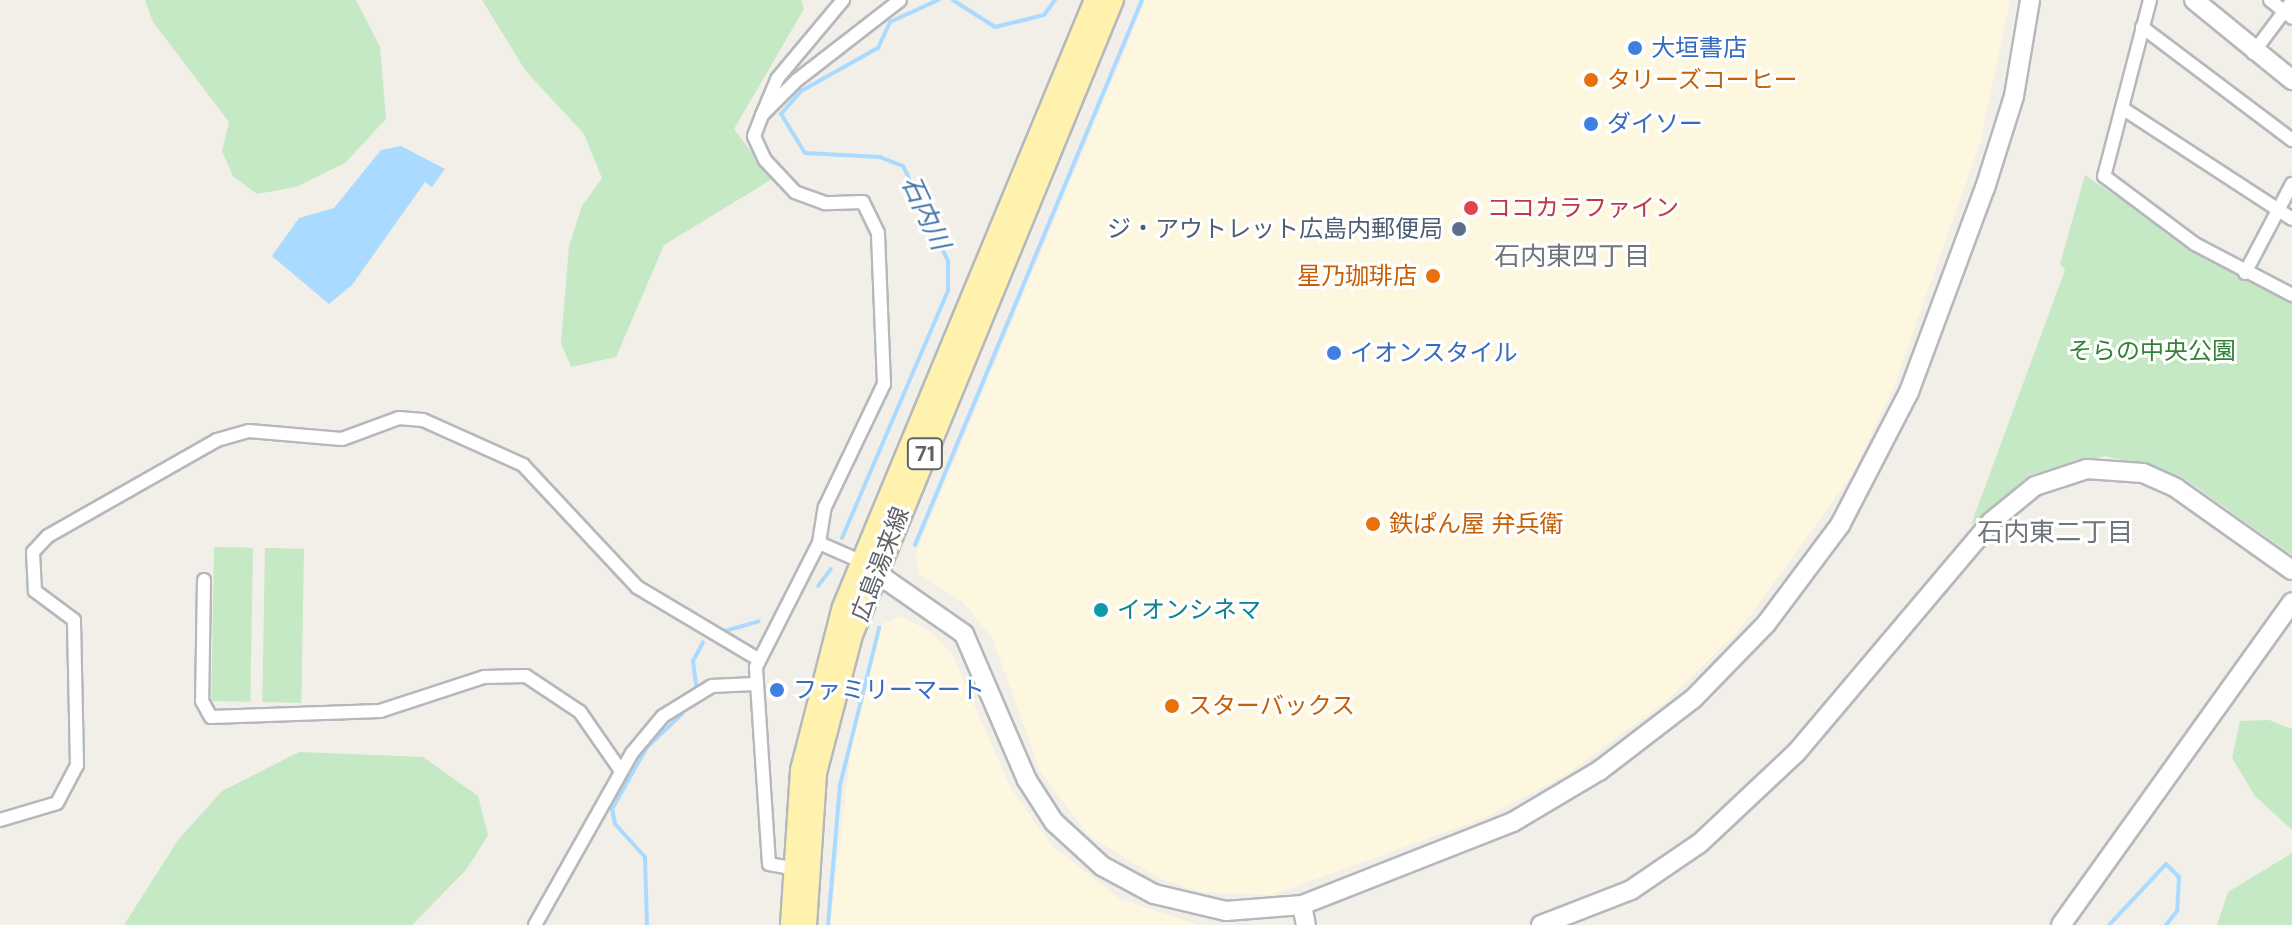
<!DOCTYPE html>
<html>
<head>
<meta charset="utf-8">
<style>
  body { margin:0 }
  #map { position:relative; width:2292px; height:925px; overflow:hidden; background:#f1efe8; font-family:"DM Sans","Noto Sans JP",sans-serif }
  div>[style] { position:absolute }
  [style*='--x'] { left:calc(var(--x)*1px); top:calc(var(--y)*1px); width:calc(var(--w)*1px); rotate:calc(var(--a)*1deg) }
  .commercial>* { inset:0; background:#fef7e0 }
  .green>* { inset:0; background:#c5e8c5; transform-origin:0 0 }
  .water>* { inset:0; background:#aadaff }
  .stream>* { height:4px; margin:-2px; padding:0 2px; transform-origin:2px; border-radius:2px; background:#aadaff }
  .roads { filter:drop-shadow(2px 0 #b5b8bc) drop-shadow(-2px 0 #b5b8bc) drop-shadow(0 2px #b5b8bc) drop-shadow(0 -2px #b5b8bc) }
  .street>* { height:12px; margin:-6px; padding:0 6px; transform-origin:6px; border-radius:6px; background:#fff }
  .secondary>* { height:18px; margin:-9px; padding:0 9px; transform-origin:9px; border-radius:9px; background:#fff }
  .primary>* { height:20px; margin:-10px; padding:0 10px; transform-origin:10px; border-radius:10px; background:#fff2af }
  .dots>* { width:22px; height:22px; translate:-50% -50%; box-sizing:border-box; border:4px solid #fff; border-radius:50% }
  span { translate:-50% -50%; white-space:nowrap; text-align:center; line-height:1.15; -webkit-text-stroke:6px #fff; paint-order:stroke }
  .shield-label span { padding:2px 6px; background:#fff; border:2px solid; border-radius:6px; -webkit-text-stroke-width:0 }
  .shield-label { font-size:22px; color:#5f6368; font-weight:700 }
  .shop-label { font-size:24px; color:#366cbe }
  .left { translate:0 -50%; text-align:left }
  .food-label { font-size:24px; color:#c56008 }
  .right { translate:-100% -50%; text-align:right }
  .health-label { font-size:24px; color:#be3a42 }
  .service-label { font-size:24px; color:#4e5e75 }
  .park-label { font-size:24px; color:#348238 }
  .street-label { font-size:24px; color:#5f6368 }
  .culture-label { font-size:24px; color:#0d838f }
  .water-label { font-size:26px; color:#4174aa; font-style:italic }
  .neighbourhood-label { font-size:26px; color:#70757a }
</style>
</head>
<body>
<div id="map">
  <div class="commercial">
    <i style="clip-path:polygon(1146px 0,2010px 0,1980px 143px,1894px 386px,1852px 475px,1738px 632px,1663px 704px,1565px 775px,1484px 818px,1272px 895px,1203px 892px,1160px 879px,1088px 835px,1040px 771px,993px 639px,963px 602px,919px 575px,915px 555px)"></i>
    <i style="clip-path:polygon(900px 616px,931px 632px,953px 656px,1011px 789px,1052px 846px,1120px 899px,1199px 925px,830px 925px,855px 716px,872px 647px,883px 624px)"></i>
  </div>
  <div class="green">
    <i style="clip-path:polygon(145px 0,356px 0,380px 47px,386px 119px,345px 163px,296px 187px,257px 194px,233px 176px,222px 151px,229px 122px,153px 22px)"></i>
    <i style="clip-path:polygon(482px 0,801px 0,804px 9px,734px 129px,772px 179px,664px 245px,616px 357px,571px 367px,561px 343px,569px 246px,582px 206px,602px 178px,584px 134px,525px 70px)"></i>
    <i style="clip-path:polygon(2085px 175px,2192px 248px,2292px 300px,2292px 555px,2182px 477px,2106px 456px,2029px 475px,1971px 525px,2065px 270px,2060px 264px)"></i>
    <i style="left:214px;top:547px;width:39px;height:154px;rotate:1deg"></i>
    <i style="left:265px;top:548px;width:39px;height:154px;rotate:1deg"></i>
    <i style="clip-path:polygon(2269px 720px,2292px 729px,2292px 830px,2255px 796px,2232px 758px,2240px 721px)"></i>
    <i style="clip-path:polygon(299px 752px,423px 757px,478px 796px,488px 835px,466px 870px,412px 925px,124px 925px,178px 840px,222px 791px)"></i>
    <i style="clip-path:polygon(2292px 853px,2292px 925px,2217px 925px,2228px 892px)"></i>
  </div>
  <div class="water">
    <i style="clip-path:polygon(401px 146px,445px 169px,432px 187px,425px 182px,352px 285px,329px 304px,272px 256px,299px 218px,334px 208px,381px 150px)"></i>
  </div>
  <div class="stream">
    <i style="--x:953;--y:0;--w:50;--a:32.7"></i>
    <i style="--x:995;--y:27;--w:50;--a:-13.8"></i>
    <i style="--x:1044;--y:15;--w:19;--a:-54"></i>
    <i style="--x:842;--y:538;--w:269;--a:-66.8"></i>
    <i style="--x:948;--y:291;--w:30;--a:-90"></i>
    <i style="--x:948;--y:261;--w:105;--a:-115.3"></i>
    <i style="--x:903;--y:166;--w:25;--a:-159"></i>
    <i style="--x:880;--y:157;--w:75;--a:-176.9"></i>
    <i style="--x:805;--y:153;--w:46;--a:-121.6"></i>
    <i style="--x:781;--y:114;--w:30;--a:-49"></i>
    <i style="--x:801;--y:91;--w:88;--a:-29.2"></i>
    <i style="--x:878;--y:48;--w:29;--a:-65"></i>
    <i style="--x:890;--y:22;--w:53;--a:-24.6"></i>
    <i style="--x:915;--y:545;--w:590;--a:-67.39"></i>
    <i style="--x:818;--y:586;--w:21;--a:-53"></i>
    <i style="--x:725;--y:631;--w:35;--a:-16"></i>
    <i style="--x:696;--y:685;--w:24;--a:-97"></i>
    <i style="--x:693;--y:661;--w:21;--a:-62"></i>
    <i style="--x:647;--y:925;--w:68;--a:-91.7"></i>
    <i style="--x:645;--y:857;--w:45;--a:-132.3"></i>
    <i style="--x:615;--y:824;--w:15;--a:-101"></i>
    <i style="--x:612;--y:809;--w:71;--a:-60.6"></i>
    <i style="--x:647;--y:747;--w:48;--a:-43.3"></i>
    <i style="--x:828;--y:925;--w:141;--a:-85.1"></i>
    <i style="--x:840;--y:785;--w:162;--a:-76"></i>
    <i style="--x:2109;--y:925;--w:83;--a:-46.9"></i>
    <i style="--x:2166;--y:864;--w:18;--a:45"></i>
    <i style="--x:2179;--y:877;--w:34;--a:93"></i>
    <i style="--x:2177;--y:911;--w:18;--a:128"></i>
  </div>
  <div class="roads">
    <div class="street">
      <i style="--x:2150;--y:0;--w:182;--a:104.6"></i>
      <i style="--x:2104;--y:176;--w:114;--a:36.8"></i>
      <i style="--x:2195;--y:244;--w:110;--a:27.7"></i>
      <i style="--x:2270;--y:0;--w:28;--a:39"></i>
      <i style="--x:2142;--y:27;--w:188;--a:37"></i>
      <i style="--x:2253;--y:53;--w:65;--a:-53.1"></i>
      <i style="--x:2122;--y:108;--w:203;--a:33.1"></i>
      <i style="--x:762;--y:115;--w:39;--a:-67"></i>
      <i style="--x:777;--y:79;--w:103;--a:-50.1"></i>
      <i style="--x:2245;--y:273;--w:101;--a:-62.2"></i>
      <i style="--x:819;--y:543;--w:43;--a:23.6"></i>
      <i style="--x:204;--y:580;--w:121;--a:90.9"></i>
      <i style="--x:202;--y:701;--w:18;--a:61"></i>
      <i style="--x:211;--y:717;--w:169;--a:-2"></i>
      <i style="--x:380;--y:711;--w:109;--a:-18.1"></i>
      <i style="--x:484;--y:677;--w:42;--a:-1.4"></i>
      <i style="--x:526;--y:676;--w:65;--a:33.7"></i>
      <i style="--x:580;--y:712;--w:72;--a:55.2"></i>
      <i style="--x:0;--y:820;--w:59;--a:-16.6"></i>
      <i style="--x:57;--y:803;--w:43;--a:-62.2"></i>
      <i style="--x:77;--y:765;--w:145;--a:-91.2"></i>
      <i style="--x:74;--y:620;--w:49;--a:-143.4"></i>
      <i style="--x:35;--y:591;--w:39;--a:-93"></i>
      <i style="--x:33;--y:552;--w:22;--a:-47"></i>
      <i style="--x:48;--y:536;--w:194;--a:-29.6"></i>
      <i style="--x:217;--y:440;--w:33;--a:-16"></i>
      <i style="--x:249;--y:431;--w:93;--a:4.9"></i>
      <i style="--x:342;--y:439;--w:61;--a:-20.2"></i>
      <i style="--x:399;--y:418;--w:24;--a:5"></i>
      <i style="--x:423;--y:420;--w:110;--a:24.2"></i>
      <i style="--x:523;--y:465;--w:167;--a:46.9"></i>
      <i style="--x:637;--y:587;--w:141;--a:30.8"></i>
      <i style="--x:791;--y:868;--w:22;--a:-170"></i>
      <i style="--x:769;--y:864;--w:197;--a:-93.8"></i>
      <i style="--x:756;--y:667;--w:139;--a:-63.1"></i>
      <i style="--x:819;--y:543;--w:36;--a:-81"></i>
      <i style="--x:825;--y:507;--w:136;--a:-64.4"></i>
      <i style="--x:884;--y:384;--w:151;--a:-92.3"></i>
      <i style="--x:878;--y:233;--w:34;--a:-116"></i>
      <i style="--x:863;--y:202;--w:38;--a:178"></i>
      <i style="--x:825;--y:203;--w:32;--a:-160"></i>
      <i style="--x:795;--y:192;--w:44;--a:-133.2"></i>
      <i style="--x:765;--y:160;--w:26;--a:-115"></i>
      <i style="--x:754;--y:136;--w:22;--a:-69"></i>
      <i style="--x:762;--y:115;--w:49;--a:-45"></i>
      <i style="--x:797;--y:80;--w:130;--a:-37.8"></i>
      <i style="--x:535;--y:925;--w:197;--a:-60.6"></i>
      <i style="--x:632;--y:753;--w:48;--a:-50"></i>
      <i style="--x:663;--y:716;--w:57;--a:-31.5"></i>
      <i style="--x:712;--y:686;--w:42;--a:-2.7"></i>
    </div>
    <div class="secondary">
      <i style="--x:2194;--y:0;--w:127;--a:39.2"></i>
      <i style="--x:865;--y:565;--w:121;--a:34.9"></i>
      <i style="--x:964;--y:634;--w:159;--a:66.7"></i>
      <i style="--x:1027;--y:780;--w:50;--a:57.3"></i>
      <i style="--x:1054;--y:822;--w:65;--a:42.5"></i>
      <i style="--x:1102;--y:866;--w:59;--a:28.3"></i>
      <i style="--x:1154;--y:894;--w:74;--a:13.3"></i>
      <i style="--x:1226;--y:911;--w:76;--a:-4.5"></i>
      <i style="--x:1302;--y:905;--w:227;--a:-21.5"></i>
      <i style="--x:1513;--y:822;--w:100;--a:-30.7"></i>
      <i style="--x:1599;--y:771;--w:118;--a:-37.5"></i>
      <i style="--x:1693;--y:699;--w:105;--a:-45.8"></i>
      <i style="--x:1766;--y:624;--w:124;--a:-53.2"></i>
      <i style="--x:1840;--y:525;--w:150;--a:-62.6"></i>
      <i style="--x:1909;--y:392;--w:218;--a:-69.6"></i>
      <i style="--x:1985;--y:188;--w:96;--a:-72.5"></i>
      <i style="--x:2014;--y:96;--w:97;--a:-80.5"></i>
      <i style="--x:1302;--y:905;--w:20;--a:79"></i>
      <i style="--x:1541;--y:925;--w:97;--a:-21.3"></i>
      <i style="--x:1631;--y:890;--w:83;--a:-34.3"></i>
      <i style="--x:1700;--y:843;--w:132;--a:-43.2"></i>
      <i style="--x:1796;--y:753;--w:302;--a:-49.8"></i>
      <i style="--x:1991;--y:522;--w:57;--a:-39.3"></i>
      <i style="--x:2035;--y:486;--w:55;--a:-18.1"></i>
      <i style="--x:2087;--y:469;--w:56;--a:4.1"></i>
      <i style="--x:2143;--y:473;--w:36;--a:24"></i>
      <i style="--x:2176;--y:488;--w:142;--a:35.3"></i>
      <i style="--x:2061;--y:925;--w:397;--a:-54.4"></i>
    </div>
    <div class="primary">
      <i style="--x:791;--y:925;--w:155;--a:-86.3"></i>
      <i style="--x:801;--y:770;--w:168;--a:-75.6"></i>
      <i style="--x:843;--y:607;--w:657;--a:-67.45"></i>
      <i style="--x:806;--y:925;--w:152;--a:-86.2"></i>
      <i style="--x:816;--y:773;--w:143;--a:-75.4"></i>
      <i style="--x:852;--y:635;--w:687;--a:-67.66"></i>
    </div>
  </div>
  <div class="dots">
    <i style="left:1635px;top:48px;background:#3f7fe0"></i>
    <i style="left:1591px;top:80px;background:#e8710a"></i>
    <i style="left:1591px;top:124px;background:#3f7fe0"></i>
    <i style="left:1471px;top:208px;background:#e0444e"></i>
    <i style="left:1459px;top:229px;background:#5c6f8a"></i>
    <i style="left:1433px;top:276px;background:#e8710a"></i>
    <i style="left:1334px;top:353px;background:#3f7fe0"></i>
    <i style="left:1373px;top:524px;background:#e8710a"></i>
    <i style="left:1101px;top:610px;background:#0f9aa8"></i>
    <i style="left:777px;top:690px;background:#3f7fe0"></i>
    <i style="left:1172px;top:706px;background:#e8710a"></i>
  </div>
  <div class="shield-label">
    <span style="left:925px;top:454px">71</span>
  </div>
  <div class="shop-label">
    <span class="left" style="left:1651px;top:48px">大垣書店</span>
    <span class="left" style="left:1607px;top:124px">ダイソー</span>
    <span class="left" style="left:1350px;top:353px">イオンスタイル</span>
    <span class="left" style="left:793px;top:690px">ファミリーマート</span>
  </div>
  <div class="food-label">
    <span class="left" style="left:1607px;top:80px">タリーズコーヒー</span>
    <span class="right" style="left:1417px;top:276px">星乃珈琲店</span>
    <span class="left" style="left:1389px;top:524px">鉄ぱん屋 弁兵衛</span>
    <span class="left" style="left:1188px;top:706px">スターバックス</span>
  </div>
  <div class="health-label">
    <span class="left" style="left:1487px;top:208px">ココカラファイン</span>
  </div>
  <div class="service-label">
    <span class="right" style="left:1443px;top:229px">ジ・アウトレット広島内郵便局</span>
  </div>
  <div class="park-label">
    <span style="left:2152px;top:351px">そらの中央公園</span>
  </div>
  <div class="street-label">
    <span style="left:880px;top:564px;rotate:-69deg">広島湯来線</span>
  </div>
  <div class="culture-label">
    <span class="left" style="left:1117px;top:610px">イオンシネマ</span>
  </div>
  <div class="water-label">
    <span style="left:925px;top:213px;rotate:65deg">石内川</span>
  </div>
  <div class="neighbourhood-label">
    <span style="left:1572px;top:257px">石内東四丁目</span>
    <span style="left:2055px;top:533px">石内東二丁目</span>
  </div>
</div>
</body>
</html>
